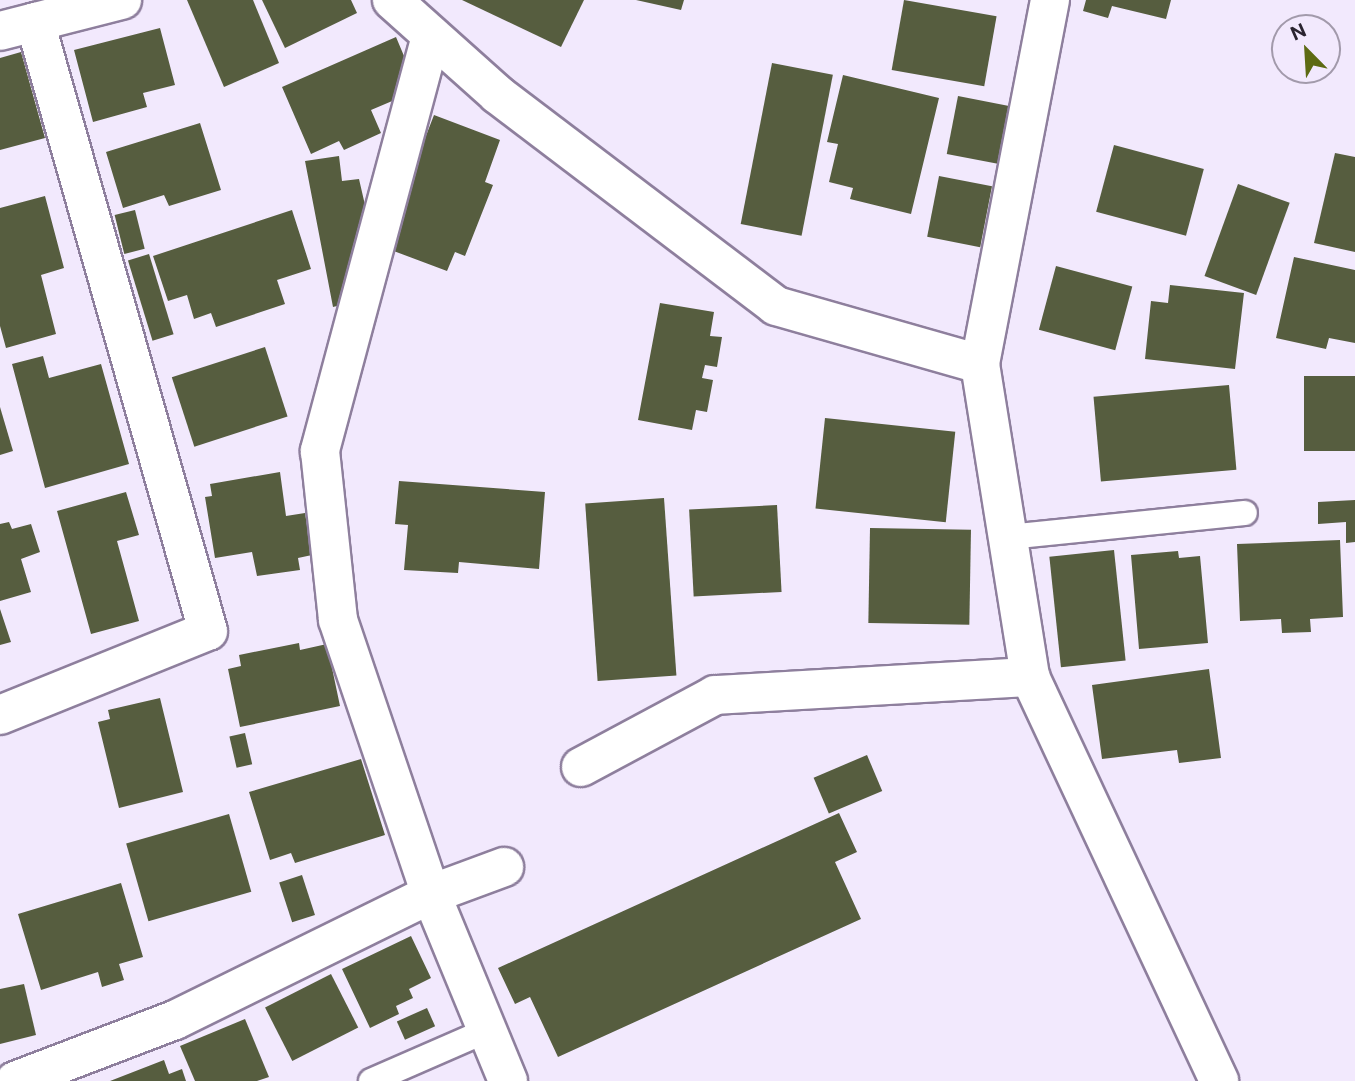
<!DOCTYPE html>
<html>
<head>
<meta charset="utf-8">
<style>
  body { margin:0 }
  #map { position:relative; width:1355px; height:1081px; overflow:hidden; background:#f2e9fd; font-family:"Public Sans",sans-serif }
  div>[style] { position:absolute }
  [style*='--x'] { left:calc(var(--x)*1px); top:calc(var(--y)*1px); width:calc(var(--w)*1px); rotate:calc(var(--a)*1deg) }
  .building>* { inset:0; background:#565d3f; transform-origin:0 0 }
  .roads { filter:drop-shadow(2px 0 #8e7f9d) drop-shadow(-2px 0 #8e7f9d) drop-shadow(0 2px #8e7f9d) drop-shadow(0 -2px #8e7f9d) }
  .service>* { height:24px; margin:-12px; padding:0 12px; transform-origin:12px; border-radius:12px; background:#fff }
  .minor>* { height:38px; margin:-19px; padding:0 19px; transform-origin:19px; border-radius:19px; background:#fff }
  span { translate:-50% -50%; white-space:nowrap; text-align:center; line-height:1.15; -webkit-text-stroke:7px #f2e9fd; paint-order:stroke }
  .north { position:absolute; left:1271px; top:14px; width:70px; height:70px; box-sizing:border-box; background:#f2e9fd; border:2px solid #a29aab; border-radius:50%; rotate:336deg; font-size:19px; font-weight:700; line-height:28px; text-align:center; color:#2a2430 }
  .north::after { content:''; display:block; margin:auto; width:24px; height:32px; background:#5d6a13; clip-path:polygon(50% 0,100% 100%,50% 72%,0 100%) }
</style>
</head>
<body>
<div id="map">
  <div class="building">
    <i style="clip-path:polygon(187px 0,253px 0,279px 63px,224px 87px)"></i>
    <i style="clip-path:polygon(262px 0,351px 0,357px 13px,285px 48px)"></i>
    <i style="clip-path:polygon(462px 0,584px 0,561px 47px)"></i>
    <i style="clip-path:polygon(636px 0,684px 0,681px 10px)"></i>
    <i style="left:904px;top:0;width:94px;height:71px;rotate:10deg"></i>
    <i style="clip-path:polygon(1086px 0,1171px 0,1166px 19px,1112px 6px,1108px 18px,1083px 11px)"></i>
    <i style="clip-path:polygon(160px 28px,175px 85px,143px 93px,147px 107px,93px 122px,74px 50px)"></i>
    <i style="clip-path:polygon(396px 37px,412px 75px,397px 82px,404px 96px,371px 110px,381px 133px,344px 150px,339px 141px,311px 154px,282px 87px)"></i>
    <i style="clip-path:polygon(21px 52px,45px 138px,0 150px,0 58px)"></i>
    <i style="left:772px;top:63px;width:62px;height:164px;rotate:11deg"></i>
    <i style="clip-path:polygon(843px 75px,939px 98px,911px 214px,850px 199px,853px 188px,829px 182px,838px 144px,827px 142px)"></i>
    <i style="left:958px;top:96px;width:52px;height:59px;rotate:11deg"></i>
    <i style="clip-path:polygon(434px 115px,500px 140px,485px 182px,493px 185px,465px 256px,455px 252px,447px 271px,383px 247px)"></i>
    <i style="clip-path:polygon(200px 123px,221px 190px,169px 206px,164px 195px,123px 208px,106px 152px)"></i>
    <i style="left:1114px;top:145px;width:93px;height:69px;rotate:15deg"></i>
    <i style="clip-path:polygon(1335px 153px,1355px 157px,1355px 252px,1314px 243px)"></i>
    <i style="clip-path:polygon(339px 156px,342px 181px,359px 179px,365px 205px,341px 305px,333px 307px,305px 161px)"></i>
    <i style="left:939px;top:176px;width:54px;height:62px;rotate:11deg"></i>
    <i style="left:1238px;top:184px;width:55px;height:98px;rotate:20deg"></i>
    <i style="clip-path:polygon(45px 196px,64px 268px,41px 275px,56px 334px,6px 348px,0 326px,0 208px)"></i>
    <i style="left:135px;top:210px;width:40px;height:21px;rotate:76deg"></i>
    <i style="clip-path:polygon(292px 210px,311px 269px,277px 280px,285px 304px,216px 327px,211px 313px,194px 319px,187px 295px,168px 301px,153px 256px)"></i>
    <i style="left:149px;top:254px;width:84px;height:22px;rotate:73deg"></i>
    <i style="clip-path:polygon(1294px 257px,1355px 270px,1355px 343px,1329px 338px,1326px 349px,1276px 338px)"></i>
    <i style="left:1056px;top:266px;width:79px;height:66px;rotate:15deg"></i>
    <i style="clip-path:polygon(1170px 285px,1244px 293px,1235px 369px,1145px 359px,1151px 301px,1168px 303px)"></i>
    <i style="clip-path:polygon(660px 303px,714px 312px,710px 336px,722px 337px,717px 367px,705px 365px,702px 378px,713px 380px,707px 412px,696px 410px,692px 430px,638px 420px)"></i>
    <i style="left:265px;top:347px;width:73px;height:98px;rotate:72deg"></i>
    <i style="clip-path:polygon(43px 356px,49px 378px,101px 364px,129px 464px,45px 488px,12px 364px)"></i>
    <i style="left:1355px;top:376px;width:75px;height:51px;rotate:90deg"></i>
    <i style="left:1229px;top:385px;width:85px;height:136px;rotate:85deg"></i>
    <i style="clip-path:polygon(0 407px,13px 451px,0 455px)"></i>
    <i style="left:825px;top:418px;width:131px;height:91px;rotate:6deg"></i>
    <i style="clip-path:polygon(280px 472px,286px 516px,305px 513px,312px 555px,298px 558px,300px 570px,257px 576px,252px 552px,215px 558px,205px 497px,212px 496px,210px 484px)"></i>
    <i style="clip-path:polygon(399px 481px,545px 492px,539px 569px,459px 562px,458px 573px,404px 570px,408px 525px,395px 524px)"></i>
    <i style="clip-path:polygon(126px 492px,139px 535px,117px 541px,139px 621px,91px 634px,57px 511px)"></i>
    <i style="left:664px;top:498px;width:178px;height:79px;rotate:86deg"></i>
    <i style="clip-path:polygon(1355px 500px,1355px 542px,1346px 543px,1346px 522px,1318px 524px,1318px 502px)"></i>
    <i style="left:777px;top:505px;width:87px;height:88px;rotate:87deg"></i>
    <i style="clip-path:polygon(9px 522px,12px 529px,31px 524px,40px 552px,21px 559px,31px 592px,0 601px,0 524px)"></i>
    <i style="left:870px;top:528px;width:101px;height:95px;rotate:1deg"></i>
    <i style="clip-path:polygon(1340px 540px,1343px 617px,1310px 619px,1311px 632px,1282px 633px,1281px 619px,1240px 621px,1237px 544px)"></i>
    <i style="left:1114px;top:550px;width:111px;height:65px;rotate:84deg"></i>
    <i style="clip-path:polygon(1178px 551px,1179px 558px,1200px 556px,1208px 643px,1139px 649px,1131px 555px)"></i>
    <i style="clip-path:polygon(0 609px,11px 642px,0 645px)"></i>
    <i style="clip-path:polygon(299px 643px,300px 650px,327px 644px,340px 706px,240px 727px,228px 669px,241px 666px,239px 655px)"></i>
    <i style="clip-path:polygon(1209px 669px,1221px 758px,1179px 763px,1177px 750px,1102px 759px,1092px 685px)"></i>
    <i style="clip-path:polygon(160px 698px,183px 792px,119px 808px,98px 722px,110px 719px,108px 710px)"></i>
    <i style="left:245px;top:733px;width:32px;height:16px;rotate:77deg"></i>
    <i style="left:867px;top:755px;width:39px;height:58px;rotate:67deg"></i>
    <i style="clip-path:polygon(361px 759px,385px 835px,295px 863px,291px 853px,270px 860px,249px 792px)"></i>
    <i style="clip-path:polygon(839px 813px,857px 852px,835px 862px,861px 919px,558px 1057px,530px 997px,515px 1004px,498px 968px)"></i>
    <i style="left:229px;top:814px;width:81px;height:107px;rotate:74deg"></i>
    <i style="left:302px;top:875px;width:42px;height:24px;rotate:72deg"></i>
    <i style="clip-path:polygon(121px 883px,143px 957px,119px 964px,124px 980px,102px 987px,98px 972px,41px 990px,18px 914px)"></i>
    <i style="clip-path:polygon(411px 936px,431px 978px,409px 989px,413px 998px,396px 1006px,399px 1014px,370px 1028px,342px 969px)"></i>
    <i style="left:331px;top:974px;width:60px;height:74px;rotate:63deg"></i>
    <i style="clip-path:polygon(24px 984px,36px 1035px,0 1044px,0 989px)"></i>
    <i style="left:427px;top:1008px;width:20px;height:33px;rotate:66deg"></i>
    <i style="clip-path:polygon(245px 1019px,269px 1077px,257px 1081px,195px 1081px,180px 1046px)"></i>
    <i style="clip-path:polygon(164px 1060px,169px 1074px,182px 1069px,186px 1081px,110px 1081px)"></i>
  </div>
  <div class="roads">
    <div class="service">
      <i style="--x:1008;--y:537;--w:238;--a:-5.8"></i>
      <i style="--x:371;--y:1081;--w:128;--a:-23.6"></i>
    </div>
    <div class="minor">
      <i style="--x:392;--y:0;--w:141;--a:41.8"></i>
      <i style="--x:497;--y:94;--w:350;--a:37.2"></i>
      <i style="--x:776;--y:306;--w:212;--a:15.9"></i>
      <i style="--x:1050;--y:0;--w:371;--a:100.9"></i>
      <i style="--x:980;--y:364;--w:317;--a:80.9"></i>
      <i style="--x:1030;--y:677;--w:446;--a:64.9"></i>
      <i style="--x:0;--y:31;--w:126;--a:-14.3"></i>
      <i style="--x:431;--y:36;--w:430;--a:105"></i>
      <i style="--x:320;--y:451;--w:170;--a:83.9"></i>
      <i style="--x:338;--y:620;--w:289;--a:71.3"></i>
      <i style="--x:431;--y:894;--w:202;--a:67.6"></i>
      <i style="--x:0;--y:715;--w:224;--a:-22"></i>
      <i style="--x:208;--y:631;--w:633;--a:-105.86"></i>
      <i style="--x:581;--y:767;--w:152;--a:-28.2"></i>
      <i style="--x:715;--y:695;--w:316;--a:-3.3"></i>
      <i style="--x:15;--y:1081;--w:171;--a:-20.9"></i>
      <i style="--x:175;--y:1020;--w:285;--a:-26.2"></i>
      <i style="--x:431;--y:894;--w:78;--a:-20.3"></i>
    </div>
  </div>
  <div class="north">N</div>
</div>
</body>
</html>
